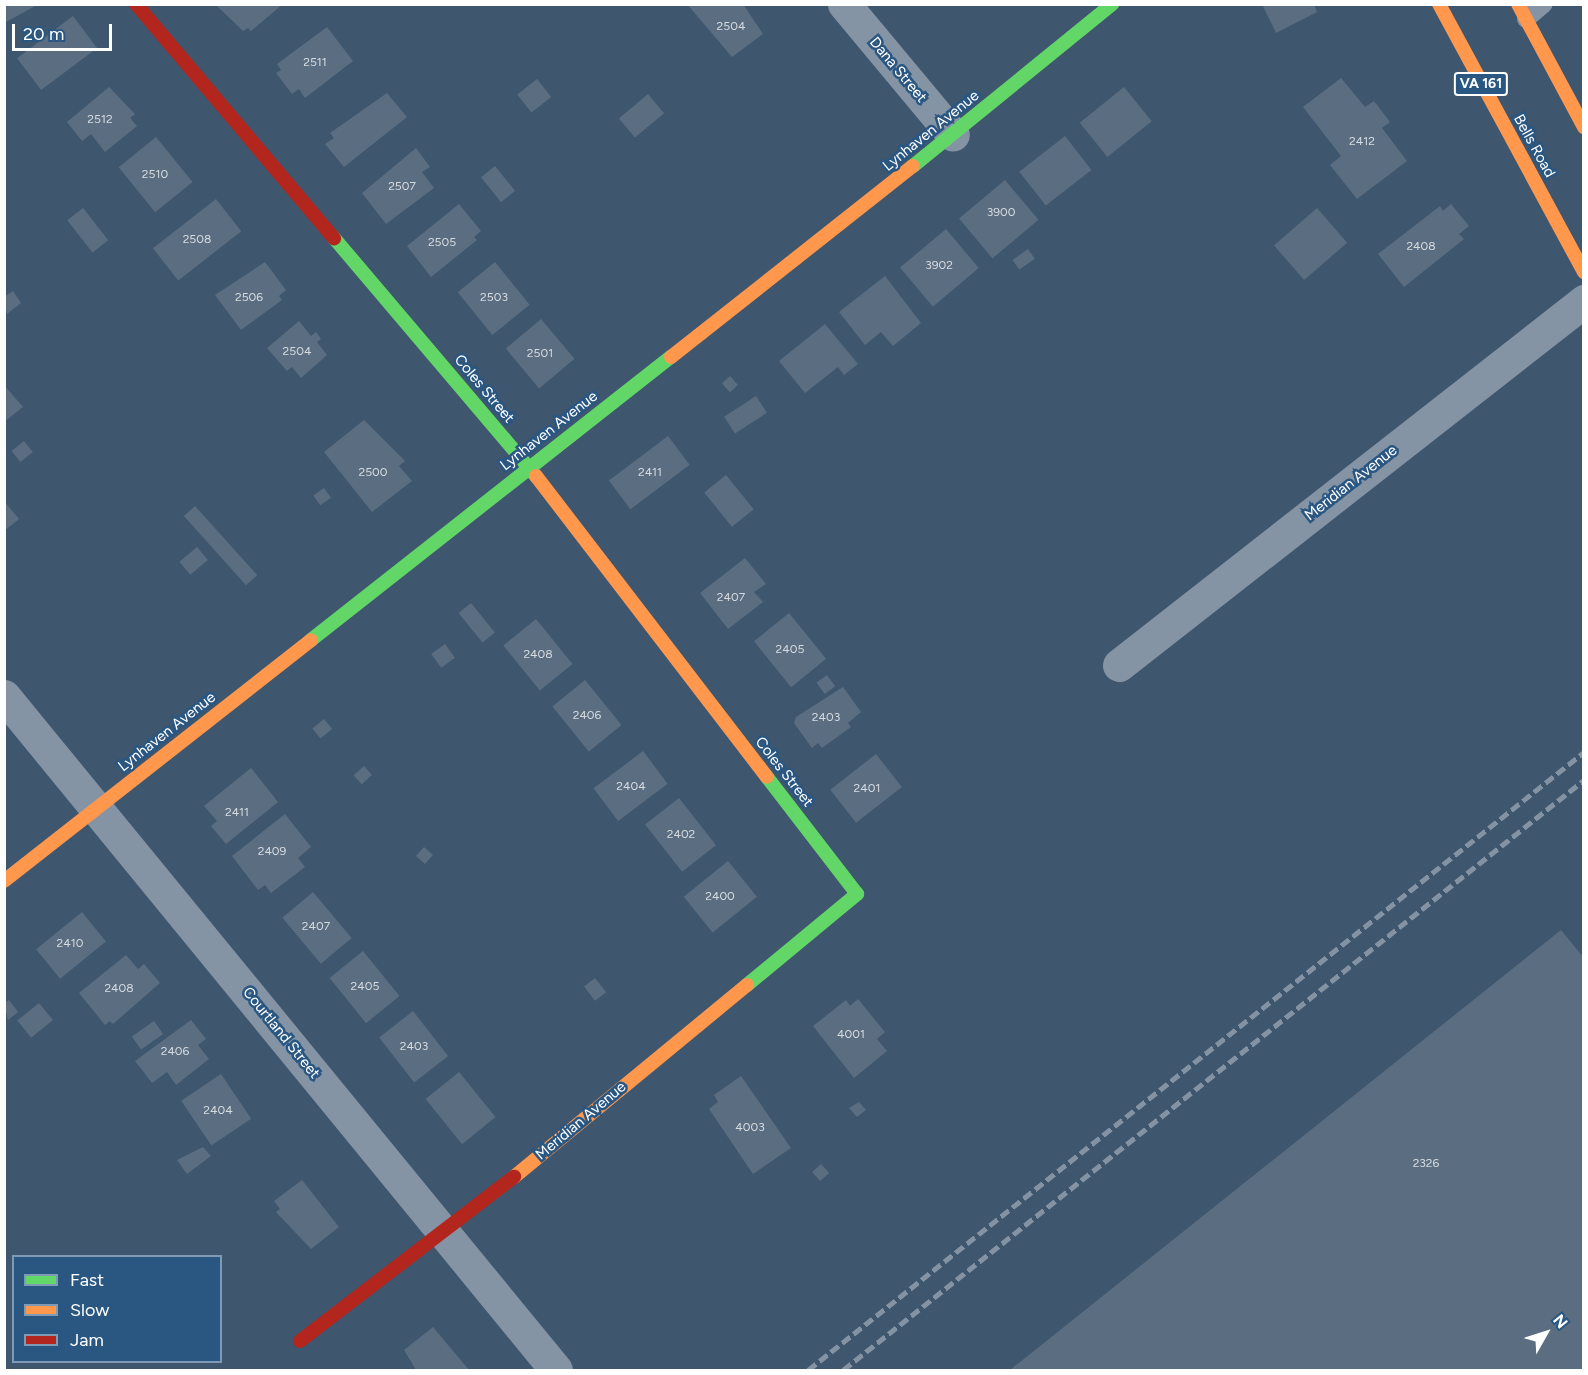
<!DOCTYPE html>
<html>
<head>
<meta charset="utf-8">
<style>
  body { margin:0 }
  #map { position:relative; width:1588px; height:1375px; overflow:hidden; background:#3e566e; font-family:Figtree,sans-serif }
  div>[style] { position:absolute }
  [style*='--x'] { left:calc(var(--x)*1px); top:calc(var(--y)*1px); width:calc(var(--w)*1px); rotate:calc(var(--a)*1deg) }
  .building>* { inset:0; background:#5b6e81; transform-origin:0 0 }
  .lane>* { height:18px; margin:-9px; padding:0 9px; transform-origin:9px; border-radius:9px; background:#8494a4 }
  .street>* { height:33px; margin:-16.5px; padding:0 16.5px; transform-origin:16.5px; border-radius:16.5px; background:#8494a4 }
  .fast>* { height:14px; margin:-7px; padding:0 7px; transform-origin:7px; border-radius:7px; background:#63d668 }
  .slow>* { height:14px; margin:-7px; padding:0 7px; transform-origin:7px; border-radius:7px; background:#ff974d }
  .jam>* { height:14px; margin:-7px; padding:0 7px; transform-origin:7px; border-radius:7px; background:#b3261e }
  .rail>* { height:4.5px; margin-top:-2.25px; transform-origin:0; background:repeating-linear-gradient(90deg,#8493a4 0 10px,transparent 0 14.5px) }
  span { translate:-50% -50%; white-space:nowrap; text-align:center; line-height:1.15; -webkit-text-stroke:5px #2a5782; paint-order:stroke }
  .number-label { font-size:12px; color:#d6dbe0 }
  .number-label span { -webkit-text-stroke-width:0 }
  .shield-label span { padding:2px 4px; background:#2a5782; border:2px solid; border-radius:4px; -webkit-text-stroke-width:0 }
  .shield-label { font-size:14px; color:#fff; font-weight:700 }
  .street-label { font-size:15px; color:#fff }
  .frame { position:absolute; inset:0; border:6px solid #fff; pointer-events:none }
  .legend { position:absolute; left:12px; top:1255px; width:210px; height:108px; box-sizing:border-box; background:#2a5782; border:2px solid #7f9ab4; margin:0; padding:8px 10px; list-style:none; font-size:18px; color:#fff }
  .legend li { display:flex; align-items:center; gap:12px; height:30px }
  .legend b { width:30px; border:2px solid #7f9ab4 }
  .north { position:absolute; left:1516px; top:1303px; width:60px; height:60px; -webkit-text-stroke:4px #2a5782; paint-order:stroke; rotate:51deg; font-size:16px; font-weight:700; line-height:24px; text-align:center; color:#fff }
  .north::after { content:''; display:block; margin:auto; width:21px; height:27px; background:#fff; clip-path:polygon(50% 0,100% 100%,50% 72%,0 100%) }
  .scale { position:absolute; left:12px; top:24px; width:100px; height:27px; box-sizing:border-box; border:3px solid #fff; border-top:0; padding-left:8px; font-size:18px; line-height:21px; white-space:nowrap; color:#fff; -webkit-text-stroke:4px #2a5782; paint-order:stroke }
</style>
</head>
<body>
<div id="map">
  <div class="building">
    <i style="clip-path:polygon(4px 4px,39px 4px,6px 22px)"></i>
    <i style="clip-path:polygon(215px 4px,283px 4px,251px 31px,248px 28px,243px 31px)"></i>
    <i style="clip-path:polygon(687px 4px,743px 4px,763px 34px,732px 57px)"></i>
    <i style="clip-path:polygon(1262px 4px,1314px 4px,1317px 12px,1276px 33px)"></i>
    <i style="left:73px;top:16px;width:40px;height:70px;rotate:53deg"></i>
    <i style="clip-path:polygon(327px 27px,353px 61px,305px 98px,299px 89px,292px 94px,276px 73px,281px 70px,277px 64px)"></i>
    <i style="clip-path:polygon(1341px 78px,1365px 107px,1374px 101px,1390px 122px,1382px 128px,1407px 161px,1357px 199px,1330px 165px,1341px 156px,1303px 107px)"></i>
    <i style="left:537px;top:79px;width:23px;height:25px;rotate:52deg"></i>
    <i style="clip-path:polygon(109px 87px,135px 114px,130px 118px,137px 126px,105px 152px,91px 134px,82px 141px,67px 122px)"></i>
    <i style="left:1124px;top:87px;width:44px;height:57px;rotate:51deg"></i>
    <i style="clip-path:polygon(387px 93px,407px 117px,344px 167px,325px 144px,334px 138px,330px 133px)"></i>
    <i style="left:648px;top:94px;width:25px;height:38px;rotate:50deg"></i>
    <i style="left:1065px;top:136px;width:43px;height:58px;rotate:52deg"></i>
    <i style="left:156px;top:137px;width:58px;height:48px;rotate:51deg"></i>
    <i style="clip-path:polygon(416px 148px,430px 167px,422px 172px,434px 188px,386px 224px,362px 193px)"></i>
    <i style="left:495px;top:166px;width:32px;height:18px;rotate:51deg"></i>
    <i style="left:1005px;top:180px;width:52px;height:60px;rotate:50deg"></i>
    <i style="left:216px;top:199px;width:41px;height:80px;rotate:52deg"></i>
    <i style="clip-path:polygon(459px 204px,481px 231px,474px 237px,477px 240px,431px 277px,407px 246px)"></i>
    <i style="clip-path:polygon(1451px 204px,1469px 226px,1459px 234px,1464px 239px,1404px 287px,1378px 254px,1440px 206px,1443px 211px)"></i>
    <i style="left:83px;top:208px;width:41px;height:20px;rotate:52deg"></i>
    <i style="left:1317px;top:208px;width:46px;height:57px;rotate:49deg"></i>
    <i style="left:946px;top:229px;width:51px;height:60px;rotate:50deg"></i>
    <i style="left:1028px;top:249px;width:12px;height:19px;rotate:55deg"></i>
    <i style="clip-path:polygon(265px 262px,286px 290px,279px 296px,282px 300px,241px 330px,215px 295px)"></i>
    <i style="left:495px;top:262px;width:55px;height:48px;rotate:51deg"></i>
    <i style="clip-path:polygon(885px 276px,921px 323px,893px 346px,881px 332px,865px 345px,839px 312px)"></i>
    <i style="clip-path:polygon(13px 291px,21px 303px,7px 314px,4px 297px)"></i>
    <i style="left:541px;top:319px;width:52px;height:46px;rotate:50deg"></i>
    <i style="clip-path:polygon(299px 321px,311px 336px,316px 332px,321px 339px,317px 342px,327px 355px,301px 378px,292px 367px,287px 371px,267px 348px)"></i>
    <i style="clip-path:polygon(825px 324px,858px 364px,844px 375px,838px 367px,805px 393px,779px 361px)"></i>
    <i style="left:730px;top:376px;width:12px;height:11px;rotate:48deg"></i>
    <i style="clip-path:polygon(4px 385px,23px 407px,4px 422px)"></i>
    <i style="left:756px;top:396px;width:20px;height:38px;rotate:57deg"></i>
    <i style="clip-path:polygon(364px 420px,405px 461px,399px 466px,412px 481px,372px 512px,324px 452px)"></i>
    <i style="left:668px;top:436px;width:36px;height:74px;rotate:53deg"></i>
    <i style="left:24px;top:441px;width:14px;height:16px;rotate:51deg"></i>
    <i style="left:726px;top:475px;width:44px;height:28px;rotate:51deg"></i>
    <i style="left:324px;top:488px;width:12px;height:13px;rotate:55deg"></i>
    <i style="clip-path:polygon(4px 501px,19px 519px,4px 531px)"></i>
    <i style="left:195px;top:506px;width:93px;height:15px;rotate:48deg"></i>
    <i style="left:197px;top:547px;width:17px;height:23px;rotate:50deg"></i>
    <i style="clip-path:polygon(745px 558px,766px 584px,754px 592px,763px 602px,728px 629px,700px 593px)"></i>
    <i style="left:471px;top:603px;width:38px;height:16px;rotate:51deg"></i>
    <i style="left:789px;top:613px;width:59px;height:45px;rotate:51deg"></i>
    <i style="left:536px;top:619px;width:58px;height:42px;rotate:51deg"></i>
    <i style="left:445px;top:644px;width:17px;height:17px;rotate:54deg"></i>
    <i style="left:827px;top:675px;width:14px;height:13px;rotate:54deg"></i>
    <i style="left:585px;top:680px;width:58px;height:42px;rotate:51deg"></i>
    <i style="clip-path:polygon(843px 687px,861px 712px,848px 723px,851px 727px,822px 748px,818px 743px,812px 748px,794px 723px,796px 717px)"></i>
    <i style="left:324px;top:719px;width:13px;height:15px;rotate:51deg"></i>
    <i style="left:643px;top:751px;width:41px;height:62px;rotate:53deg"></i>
    <i style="left:876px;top:754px;width:42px;height:58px;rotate:52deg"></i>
    <i style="left:364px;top:766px;width:12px;height:14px;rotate:48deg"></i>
    <i style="clip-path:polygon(251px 768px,278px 802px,226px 844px,211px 826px,217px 821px,204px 806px)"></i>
    <i style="left:679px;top:798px;width:60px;height:43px;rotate:52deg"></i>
    <i style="clip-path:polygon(285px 814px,311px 847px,298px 858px,305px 867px,271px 893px,265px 885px,258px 890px,232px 856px)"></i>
    <i style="left:424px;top:847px;width:12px;height:12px;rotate:42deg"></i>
    <i style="left:728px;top:861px;width:46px;height:57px;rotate:51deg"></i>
    <i style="left:313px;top:892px;width:60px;height:40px;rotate:50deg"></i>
    <i style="left:82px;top:912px;width:38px;height:59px;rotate:51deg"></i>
    <i style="clip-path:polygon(1561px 930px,1584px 958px,1584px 1370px,1010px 1370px)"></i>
    <i style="left:363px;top:951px;width:58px;height:43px;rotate:51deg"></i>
    <i style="clip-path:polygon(126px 955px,138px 969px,144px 964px,160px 983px,113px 1024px,110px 1021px,105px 1025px,79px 993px)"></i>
    <i style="left:595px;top:978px;width:18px;height:14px;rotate:52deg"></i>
    <i style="clip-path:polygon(858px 999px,885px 1032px,877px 1039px,887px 1051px,854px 1078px,813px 1026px,846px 1000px,850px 1006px)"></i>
    <i style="clip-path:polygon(9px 1000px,18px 1012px,8px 1020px,4px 1003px)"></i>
    <i style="left:39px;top:1003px;width:22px;height:28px;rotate:51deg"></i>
    <i style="left:413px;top:1011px;width:57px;height:43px;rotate:52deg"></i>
    <i style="clip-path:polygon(191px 1020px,206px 1039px,198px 1045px,209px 1059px,176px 1085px,167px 1072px,152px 1083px,135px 1061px)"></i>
    <i style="left:154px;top:1021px;width:16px;height:27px;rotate:55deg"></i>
    <i style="left:459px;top:1072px;width:58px;height:43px;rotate:51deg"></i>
    <i style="left:221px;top:1074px;width:54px;height:48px;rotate:56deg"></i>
    <i style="clip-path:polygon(741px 1076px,791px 1148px,753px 1174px,709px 1109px,718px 1102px,714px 1095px)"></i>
    <i style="clip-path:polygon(859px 1102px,866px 1110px,857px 1117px,849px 1108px)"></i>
    <i style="clip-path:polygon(203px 1147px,211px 1156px,187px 1174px,177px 1160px)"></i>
    <i style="left:821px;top:1164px;width:12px;height:12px;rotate:48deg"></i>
    <i style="clip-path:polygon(302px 1180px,339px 1227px,311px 1249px,276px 1212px,280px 1209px,274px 1201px)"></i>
    <i style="clip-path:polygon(433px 1327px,469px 1370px,416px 1370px,404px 1350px)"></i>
  </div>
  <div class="lane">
    <i style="--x:1526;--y:19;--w:23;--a:-40"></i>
  </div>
  <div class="street">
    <i style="--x:844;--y:4;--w:170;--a:50.2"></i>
    <i style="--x:1119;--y:665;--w:591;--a:-38.05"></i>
    <i style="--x:4;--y:696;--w:871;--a:50.68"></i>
  </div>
  <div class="fast">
    <i style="--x:913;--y:166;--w:257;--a:-39.1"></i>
    <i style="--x:334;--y:238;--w:312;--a:49.7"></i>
    <i style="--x:311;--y:640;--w:458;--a:-38.2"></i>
    <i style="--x:747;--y:985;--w:143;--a:-39.6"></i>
    <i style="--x:857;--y:894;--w:148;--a:-127.6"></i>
  </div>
  <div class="slow">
    <i style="--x:1439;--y:4;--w:305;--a:61.6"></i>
    <i style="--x:1518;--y:4;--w:140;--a:61.8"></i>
    <i style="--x:671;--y:357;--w:308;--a:-38.3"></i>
    <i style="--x:536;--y:476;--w:379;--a:52.5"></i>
    <i style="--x:4;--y:881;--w:390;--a:-38.1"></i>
    <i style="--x:514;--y:1177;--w:302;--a:-39.5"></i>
  </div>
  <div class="jam">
    <i style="--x:136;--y:4;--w:307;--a:49.8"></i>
    <i style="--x:300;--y:1341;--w:270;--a:-37.5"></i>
  </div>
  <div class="rail">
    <i style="--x:808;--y:1370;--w:992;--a:-38.53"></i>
    <i style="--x:843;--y:1370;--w:947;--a:-38.53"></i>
  </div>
  <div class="number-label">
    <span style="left:731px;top:27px">2504</span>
    <span style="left:315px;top:63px">2511</span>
    <span style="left:100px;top:120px">2512</span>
    <span style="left:1362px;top:142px">2412</span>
    <span style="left:155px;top:175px">2510</span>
    <span style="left:402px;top:187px">2507</span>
    <span style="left:1001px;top:213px">3900</span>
    <span style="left:197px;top:240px">2508</span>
    <span style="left:442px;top:243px">2505</span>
    <span style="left:1421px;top:247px">2408</span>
    <span style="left:939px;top:266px">3902</span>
    <span style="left:249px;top:298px">2506</span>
    <span style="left:494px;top:298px">2503</span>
    <span style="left:297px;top:352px">2504</span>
    <span style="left:540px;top:354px">2501</span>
    <span style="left:373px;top:473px">2500</span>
    <span style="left:650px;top:473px">2411</span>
    <span style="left:731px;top:598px">2407</span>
    <span style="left:790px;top:650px">2405</span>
    <span style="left:538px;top:655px">2408</span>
    <span style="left:587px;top:716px">2406</span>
    <span style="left:826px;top:718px">2403</span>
    <span style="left:631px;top:787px">2404</span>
    <span style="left:867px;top:789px">2401</span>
    <span style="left:237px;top:813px">2411</span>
    <span style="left:681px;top:835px">2402</span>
    <span style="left:272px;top:852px">2409</span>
    <span style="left:720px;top:897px">2400</span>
    <span style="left:316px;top:927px">2407</span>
    <span style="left:70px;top:944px">2410</span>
    <span style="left:365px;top:987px">2405</span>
    <span style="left:119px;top:989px">2408</span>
    <span style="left:851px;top:1035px">4001</span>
    <span style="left:414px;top:1047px">2403</span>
    <span style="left:175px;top:1052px">2406</span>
    <span style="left:218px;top:1111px">2404</span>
    <span style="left:750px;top:1128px">4003</span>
    <span style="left:1426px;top:1164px">2326</span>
  </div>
  <div class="shield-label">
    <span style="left:1481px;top:84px">VA 161</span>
  </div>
  <div class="street-label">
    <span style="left:898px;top:70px;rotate:50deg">Dana Street</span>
    <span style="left:931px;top:131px;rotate:-39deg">Lynhaven Avenue</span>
    <span style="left:1534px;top:146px;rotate:61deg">Bells Road</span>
    <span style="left:484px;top:389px;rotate:50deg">Coles Street</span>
    <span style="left:549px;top:431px;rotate:-38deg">Lynhaven Avenue</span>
    <span style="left:1351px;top:483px;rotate:-38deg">Meridian Avenue</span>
    <span style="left:167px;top:732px;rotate:-38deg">Lynhaven Avenue</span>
    <span style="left:784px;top:772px;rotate:52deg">Coles Street</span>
    <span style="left:281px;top:1033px;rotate:51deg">Courtland Street</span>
    <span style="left:581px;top:1121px;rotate:-40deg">Meridian Avenue</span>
  </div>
  <div class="frame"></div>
  <ul class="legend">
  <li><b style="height:8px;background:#63d668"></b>Fast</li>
  <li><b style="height:8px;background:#ff974d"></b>Slow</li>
  <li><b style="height:8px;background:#b3261e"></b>Jam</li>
  </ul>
  <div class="north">N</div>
  <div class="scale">20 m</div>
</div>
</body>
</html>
